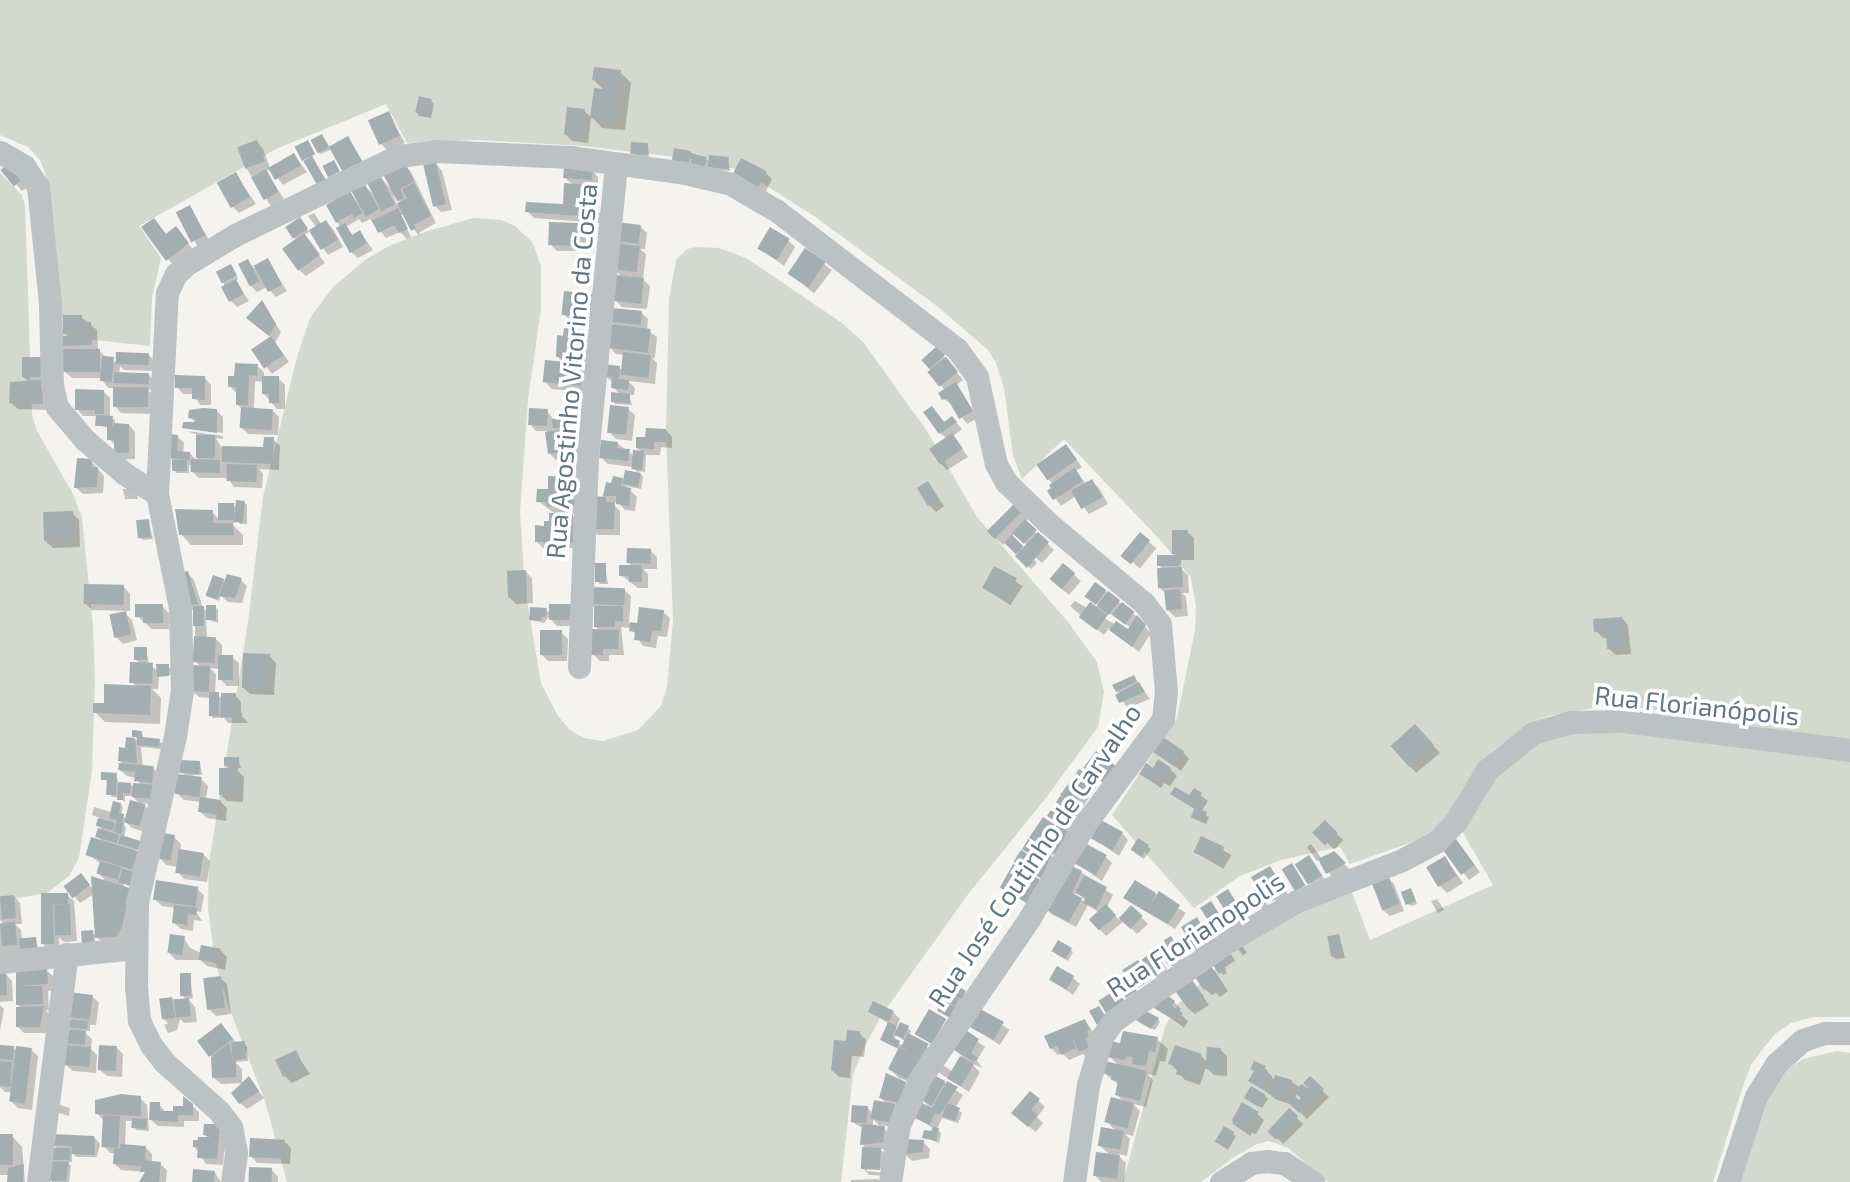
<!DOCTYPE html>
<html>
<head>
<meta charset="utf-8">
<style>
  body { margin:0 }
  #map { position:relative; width:1850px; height:1182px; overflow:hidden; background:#f4f3ef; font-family:"Exo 2",sans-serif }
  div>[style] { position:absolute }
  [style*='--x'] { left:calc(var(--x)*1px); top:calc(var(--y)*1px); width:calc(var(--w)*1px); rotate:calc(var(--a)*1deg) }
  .green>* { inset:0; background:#d4d9cf }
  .shadow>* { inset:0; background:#0003; transform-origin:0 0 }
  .building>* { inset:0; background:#a3aeb1; transform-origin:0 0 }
  .minor>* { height:23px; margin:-11.5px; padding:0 11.5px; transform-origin:11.5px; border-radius:11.5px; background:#bcc2c4 }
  span { translate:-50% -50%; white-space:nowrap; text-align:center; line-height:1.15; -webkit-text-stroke:7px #fff; paint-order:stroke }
  .street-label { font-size:26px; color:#627881 }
</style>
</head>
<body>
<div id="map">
  <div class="green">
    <i style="clip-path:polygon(0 0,1850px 0,1850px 742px,1644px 708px,1599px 707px,1549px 716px,1529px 724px,1491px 752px,1466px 793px,1435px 830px,1415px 841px,1350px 864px,1340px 847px,1281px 860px,1240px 876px,1194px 908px,1112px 815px,1177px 718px,1195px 630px,1196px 607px,1191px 578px,1163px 543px,1064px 439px,1022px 479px,1013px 456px,1004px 388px,996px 363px,988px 350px,937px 306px,814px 216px,743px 171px,699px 160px,583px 146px,477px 140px,407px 143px,386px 104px,276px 149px,139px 226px,161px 258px,152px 298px,150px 346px,58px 336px,46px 175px,40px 160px,28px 147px,0 135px)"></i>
    <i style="clip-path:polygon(0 173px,22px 195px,25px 205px,32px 415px,37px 431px,73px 494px,82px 518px,93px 625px,95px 681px,92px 771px,79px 858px,69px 876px,47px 893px,0 901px)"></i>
    <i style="clip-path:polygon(473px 218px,501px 220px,515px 226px,532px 242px,541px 266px,541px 309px,528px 400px,520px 512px,525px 589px,541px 683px,558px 716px,570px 730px,584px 738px,603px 741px,638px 730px,661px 706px,667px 687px,673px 620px,666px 432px,669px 299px,676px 260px,687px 249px,696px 247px,719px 248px,746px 258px,842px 323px,863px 342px,927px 431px,977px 517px,1068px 622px,1097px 662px,1104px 692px,1098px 727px,1045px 799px,969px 893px,881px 1016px,865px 1046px,853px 1074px,841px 1182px,287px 1182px,265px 1101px,228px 1005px,215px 961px,208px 909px,209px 863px,248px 622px,263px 497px,297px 357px,310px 318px,333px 287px,365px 260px,389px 246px,425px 232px)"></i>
    <i style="clip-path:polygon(1604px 729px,1850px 761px,1850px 1017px,1814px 1017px,1791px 1023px,1775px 1034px,1762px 1050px,1751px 1065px,1742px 1089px,1713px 1182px,1328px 1182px,1288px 1148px,1269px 1141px,1257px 1144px,1234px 1157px,1201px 1182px,1123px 1182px,1165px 1027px,1178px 1004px,1247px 940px,1310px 905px,1350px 887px,1370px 940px,1493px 885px,1462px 831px,1489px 781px,1528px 746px,1563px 732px)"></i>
    <i style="clip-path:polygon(1837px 1051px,1850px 1053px,1850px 1182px,1735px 1182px,1774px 1084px,1786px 1070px,1803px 1059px)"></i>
  </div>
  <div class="shadow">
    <i style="clip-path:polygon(620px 72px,631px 83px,625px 130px,602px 128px,592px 117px,605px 91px,594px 80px)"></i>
    <i style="clip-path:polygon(431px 101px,434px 104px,431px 118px,419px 116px,417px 113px)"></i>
    <i style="clip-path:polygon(584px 111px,591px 117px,588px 143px,572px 141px,566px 135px)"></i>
    <i style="clip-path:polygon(388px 113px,405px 143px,388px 151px,381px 144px)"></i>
    <i style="clip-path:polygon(325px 139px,330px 148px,348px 139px,367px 168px,332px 149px,321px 154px,318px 152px)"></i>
    <i style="clip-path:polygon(257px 142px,263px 149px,270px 168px,294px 155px,307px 172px,283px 185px,271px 169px,265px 171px,284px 199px,271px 206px,246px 168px)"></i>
    <i style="clip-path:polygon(648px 145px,649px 158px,632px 154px)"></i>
    <i style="clip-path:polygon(690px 152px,710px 162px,728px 159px,730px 171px,712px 169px,708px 165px,707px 169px,676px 164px)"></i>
    <i style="clip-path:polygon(436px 164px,442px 171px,452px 210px,441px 212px,435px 206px)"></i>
    <i style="clip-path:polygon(evenodd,405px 165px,411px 172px,436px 223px,420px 232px,419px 236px,404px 215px,400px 215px,411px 237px,407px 239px,400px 232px,386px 238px,370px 219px,362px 223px,359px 219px,346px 227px,353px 236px,360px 232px,373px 250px,358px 258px,351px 252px,337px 221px,349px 193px,359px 203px,364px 185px,375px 196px,380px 177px,392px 190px,405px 165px,393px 195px,401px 203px,397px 205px,393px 195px)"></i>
    <i style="clip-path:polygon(4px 170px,31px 184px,22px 191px)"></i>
    <i style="clip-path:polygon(592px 170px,598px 177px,598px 186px,587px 185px,595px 193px,594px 208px,602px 215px,601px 223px,534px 218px,527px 211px,565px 206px,573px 185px,564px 177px)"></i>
    <i style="clip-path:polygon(765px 172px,772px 179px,765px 193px,741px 180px)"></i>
    <i style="clip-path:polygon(235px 174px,256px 204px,239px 213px,233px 207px)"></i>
    <i style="left:190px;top:207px;width:40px;height:13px;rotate:60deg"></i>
    <i style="clip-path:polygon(314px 213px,322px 225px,326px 222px,333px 229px,343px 247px,328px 255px,311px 231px,304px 235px,325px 263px,306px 276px,299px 270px,297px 240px,294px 237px,303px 222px,309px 232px,317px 228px,308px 216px)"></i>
    <i style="clip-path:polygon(154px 220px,167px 235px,182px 235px,194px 251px,174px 266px,168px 259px)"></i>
    <i style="clip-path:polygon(579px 224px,586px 231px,586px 251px,557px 251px,550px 244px)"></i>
    <i style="clip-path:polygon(640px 226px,647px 233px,645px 249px,640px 249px,646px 254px,643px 279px,650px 286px,647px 309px,622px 307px,615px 300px,622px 277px,613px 268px,622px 246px,616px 240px)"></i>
    <i style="clip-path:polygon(789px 241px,795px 247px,784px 266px,759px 248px)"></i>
    <i style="left:806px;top:250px;width:33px;height:29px;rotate:38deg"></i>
    <i style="clip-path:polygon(267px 260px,287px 291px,276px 297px,267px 287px,257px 292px,250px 285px,248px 261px,254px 268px)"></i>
    <i style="clip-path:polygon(233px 269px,238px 279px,235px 281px,249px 301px,237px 307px,231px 301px,223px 282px)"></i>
    <i style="clip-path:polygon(593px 295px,598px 323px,570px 321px,564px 314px)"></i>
    <i style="clip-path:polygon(262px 303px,281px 332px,275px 343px,289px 362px,272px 374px,253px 350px,272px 338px,255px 324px)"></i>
    <i style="clip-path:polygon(641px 312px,648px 319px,647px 330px,657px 337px,655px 358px,652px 358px,657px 363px,655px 384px,628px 381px,635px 388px,634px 395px,629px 395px,632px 405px,615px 404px,613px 401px,620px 394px,613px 387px,613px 382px,603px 375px,619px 368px,623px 371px,625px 355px,616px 354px,609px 347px,616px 327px,611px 321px)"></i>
    <i style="clip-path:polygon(81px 317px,97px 330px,98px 350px,106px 357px,117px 363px,149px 355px,155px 362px,155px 371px,124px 370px,120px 366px,119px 374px,149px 375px,155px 381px,155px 390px,148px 390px,154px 396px,154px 414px,121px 413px,115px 406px,115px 388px,108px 388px,101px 378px,72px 378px,65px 372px,65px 353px,57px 345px,70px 338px,65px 333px)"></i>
    <i style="clip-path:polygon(583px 331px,590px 338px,587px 365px,583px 365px,590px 372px,588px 392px,552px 389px,545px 382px,564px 364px,558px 357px)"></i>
    <i style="clip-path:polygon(937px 349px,963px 380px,956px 385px,978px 418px,967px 424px,953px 405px,944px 399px,945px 391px,923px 360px)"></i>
    <i style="clip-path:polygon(43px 358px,49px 410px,18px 409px,11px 403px,29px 382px,23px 377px)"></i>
    <i style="clip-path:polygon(257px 366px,264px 372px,264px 378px,278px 378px,285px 385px,285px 409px,277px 409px,264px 394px,264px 382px,255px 381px,254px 409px,272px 410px,279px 417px,278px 435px,248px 434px,241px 427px,242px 409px,237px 404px,237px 394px,230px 386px,236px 378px)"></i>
    <i style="clip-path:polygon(205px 378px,211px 385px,211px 405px,200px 405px,194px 394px,183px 394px,177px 387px)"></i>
    <i style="clip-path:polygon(103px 391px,110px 398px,110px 417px,115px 420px,115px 427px,129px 425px,135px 432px,135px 459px,122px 459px,115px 452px,116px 446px,109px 439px,109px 428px,97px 425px,97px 416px,83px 416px,77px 409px)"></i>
    <i style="clip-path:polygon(932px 408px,945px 423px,952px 418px,962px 429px,953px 436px,968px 457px,947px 470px,940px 463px,946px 438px,940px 433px)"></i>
    <i style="clip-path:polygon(628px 409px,635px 415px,632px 441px,616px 439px,609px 432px)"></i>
    <i style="clip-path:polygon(217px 411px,223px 417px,223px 433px,191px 428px,197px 424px,190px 417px)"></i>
    <i style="clip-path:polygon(547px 411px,554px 420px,575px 418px,578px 421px,578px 428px,572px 429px,580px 436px,579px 457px,556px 460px,549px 453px,547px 431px,536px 431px,530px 424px)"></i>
    <i style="clip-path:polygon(666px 430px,672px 437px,672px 448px,661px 447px,660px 455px,646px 455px,645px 472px,638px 471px,643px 477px,641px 489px,626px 486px,637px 497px,635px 511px,625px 510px,618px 502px,611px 502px,620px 511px,620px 535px,598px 535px,591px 528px,607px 484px,622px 480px,625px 483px,639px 474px,633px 467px,608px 464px,601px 457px,617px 443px,634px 456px,642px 453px,637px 448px)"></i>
    <i style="clip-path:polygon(187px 431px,223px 436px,223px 439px,216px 438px,221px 447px,265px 448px,273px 439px,280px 446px,279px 470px,259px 469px,263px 474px,262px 488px,234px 487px,228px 478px,199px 478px,192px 471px,193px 465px,189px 465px,189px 473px,176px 473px,171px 458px,177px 436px,184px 443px,183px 453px,190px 453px,197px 461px,198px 435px)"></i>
    <i style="clip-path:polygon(1072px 453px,1082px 467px,1076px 471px,1086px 484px,1092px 481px,1099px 488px,1108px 504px,1089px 514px,1076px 496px,1061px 506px,1050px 491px,1053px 484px,1048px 479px)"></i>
    <i style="clip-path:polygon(91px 461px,104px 476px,103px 493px,83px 494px,76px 488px)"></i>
    <i style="clip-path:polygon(569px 479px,576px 486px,582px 513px,570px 513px,579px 522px,579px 548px,543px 548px,536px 541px,557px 515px,538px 501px)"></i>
    <i style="clip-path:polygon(928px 483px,944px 506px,936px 512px,929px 505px)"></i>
    <i style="clip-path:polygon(123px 489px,135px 489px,138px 499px,125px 499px)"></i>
    <i style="clip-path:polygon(244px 502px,247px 505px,247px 524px,240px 524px,236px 519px,235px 523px,231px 523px,243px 535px,243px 545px,191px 545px,181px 534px,212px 512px,219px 519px,233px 505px,237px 510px)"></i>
    <i style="clip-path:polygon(evenodd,1015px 506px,1028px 519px,1025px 522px,1054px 550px,1042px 563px,1030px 552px,1028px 554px,1037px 563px,1031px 569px,1006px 542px,1003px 545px,990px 533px,1015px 506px,1015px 533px,1028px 546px,1024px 550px,1012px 537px,1015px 533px)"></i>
    <i style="clip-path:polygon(72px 513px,79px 520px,80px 547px,53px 548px,46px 542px)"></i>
    <i style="clip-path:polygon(148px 521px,153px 539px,143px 540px,140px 538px)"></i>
    <i style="clip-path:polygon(1187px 532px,1194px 538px,1194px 560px,1181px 560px,1181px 569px,1188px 575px,1189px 593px,1182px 593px,1186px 597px,1188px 616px,1175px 617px,1168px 610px,1166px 594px,1160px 588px,1163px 570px,1159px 565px,1178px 557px,1174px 553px)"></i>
    <i style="left:1140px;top:535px;width:21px;height:26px;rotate:39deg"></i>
    <i style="clip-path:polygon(650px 550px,657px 557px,657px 569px,643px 569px,648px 574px,648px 588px,638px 588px,621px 575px,633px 567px,628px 562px)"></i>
    <i style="clip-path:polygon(605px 565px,608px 584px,600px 584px,597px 581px)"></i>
    <i style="clip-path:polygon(1063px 565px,1081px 581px,1069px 595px,1058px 586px)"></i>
    <i style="left:995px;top:568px;width:33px;height:23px;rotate:33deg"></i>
    <i style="clip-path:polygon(526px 572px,532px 578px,533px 603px,516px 604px,509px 597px)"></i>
    <i style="clip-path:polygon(187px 573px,194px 580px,203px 608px,207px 612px,215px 607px,218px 610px,218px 623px,206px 619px,207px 638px,215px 638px,222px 645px,222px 656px,232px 657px,239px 663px,239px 686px,227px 686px,220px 679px,220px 669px,210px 668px,216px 674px,215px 694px,222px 698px,235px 695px,241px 702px,241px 715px,248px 723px,228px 723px,224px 718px,213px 718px,210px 715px,210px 698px,199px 697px,192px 691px,201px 667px,195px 661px,198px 638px,195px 635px,195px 612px,188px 605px)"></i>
    <i style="clip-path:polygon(241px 580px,247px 586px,242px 603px,228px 602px,221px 596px,219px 601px,207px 594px,223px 581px,225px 583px)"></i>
    <i style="clip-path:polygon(124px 587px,130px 594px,130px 611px,92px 610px,85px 603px)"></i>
    <i style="clip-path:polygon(624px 590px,631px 596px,629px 623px,639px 625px,663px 612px,670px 618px,667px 637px,658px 636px,656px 648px,643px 646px,631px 628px,621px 627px,624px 655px,609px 655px,609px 661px,600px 661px,593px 654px,600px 631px,596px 627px,596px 608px,591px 604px)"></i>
    <i style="clip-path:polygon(1105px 591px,1134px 614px,1151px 633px,1139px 652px,1109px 628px,1104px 635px,1070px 606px,1075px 601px,1128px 632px,1131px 628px,1089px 599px)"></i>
    <i style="clip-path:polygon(162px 606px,169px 613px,169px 629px,152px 629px,137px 616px)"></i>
    <i style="clip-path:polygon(551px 606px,579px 626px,557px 626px,549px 617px,544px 623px,531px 620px,546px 610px,551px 614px)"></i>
    <i style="clip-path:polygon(125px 613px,132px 620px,137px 640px,123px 644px,116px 637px)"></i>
    <i style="clip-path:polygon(1622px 618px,1628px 625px,1631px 654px,1616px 655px,1609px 649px,1608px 638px,1603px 638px,1596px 631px)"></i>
    <i style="clip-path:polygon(561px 632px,568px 639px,567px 661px,548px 661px,541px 654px)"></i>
    <i style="clip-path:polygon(146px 649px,149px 664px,158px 671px,168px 666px,171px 669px,171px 675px,159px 675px,158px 689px,152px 689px,161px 698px,160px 724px,105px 722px,95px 712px,137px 687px,132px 682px,141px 664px,136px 660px)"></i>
    <i style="clip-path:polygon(269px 656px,276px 663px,274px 695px,250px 694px,243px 687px)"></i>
    <i style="clip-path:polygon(1136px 680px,1150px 699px,1127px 708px,1117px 691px)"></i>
    <i style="clip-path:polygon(142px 733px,144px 739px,162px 743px,161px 749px,141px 747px,143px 767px,153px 768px,160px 775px,158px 805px,142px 803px,151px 812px,145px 832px,132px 828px,125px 821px,124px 825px,126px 828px,124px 837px,141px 852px,134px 849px,144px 860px,133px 887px,124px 884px,123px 888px,132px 938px,108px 948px,95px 935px,95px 945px,86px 945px,92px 932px,97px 937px,94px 894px,80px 903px,66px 886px,81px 875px,93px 890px,109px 884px,98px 873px,101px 864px,89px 855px,104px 843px,97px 836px,105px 833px,98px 825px,100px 818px,92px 815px,94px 807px,111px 812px,120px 804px,123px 807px,121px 815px,126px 819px,141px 805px,132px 796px,125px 796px,125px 802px,119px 797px,111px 797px,109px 782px,103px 779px,116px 775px,119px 784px,130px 784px,134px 788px,141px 785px,136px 778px,127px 776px,120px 770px,124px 765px,119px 760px,127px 750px,128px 739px,138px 740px,134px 736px)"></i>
    <i style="clip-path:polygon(1422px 733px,1440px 753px,1416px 773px,1410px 766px)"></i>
    <i style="clip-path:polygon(1155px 752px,1183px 752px,1189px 759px,1181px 771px)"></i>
    <i style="clip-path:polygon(238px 759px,241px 768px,235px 768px,244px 777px,243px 802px,227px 801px,220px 794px,231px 770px,226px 765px)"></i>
    <i style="clip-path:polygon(200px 762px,202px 775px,193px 775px,192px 778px,201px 779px,208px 786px,206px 799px,220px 801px,227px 808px,226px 821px,207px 818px,200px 812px,201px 802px,184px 800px,177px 793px,187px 777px,182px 772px)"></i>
    <i style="clip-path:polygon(1170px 769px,1177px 776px,1170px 786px,1164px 783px,1161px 788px,1141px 774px)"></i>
    <i style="clip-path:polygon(1079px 771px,1097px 786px,1080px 811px,1086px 816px,1075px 834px,1063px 829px,1062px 859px,1046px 851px,1058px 862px,1047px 883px,1019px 864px,1021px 853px,1036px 862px,1038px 858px,1027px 851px,1029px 841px,1040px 848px,1031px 837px,1054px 826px,1056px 828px,1059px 824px,1049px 816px)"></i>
    <i style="clip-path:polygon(1194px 790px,1208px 801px,1201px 812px,1209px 817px,1206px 824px,1195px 819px,1193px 817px,1196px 810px,1173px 794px,1190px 798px)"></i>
    <i style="left:1325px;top:823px;width:25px;height:13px;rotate:43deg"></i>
    <i style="clip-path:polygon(1122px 833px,1128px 840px,1119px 856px,1093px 838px)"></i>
    <i style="clip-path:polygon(174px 837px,181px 844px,180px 851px,203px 854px,210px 861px,207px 882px,184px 879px,178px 872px,178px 867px,166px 865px,160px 858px)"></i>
    <i style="left:1202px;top:838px;width:34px;height:16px;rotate:30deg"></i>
    <i style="clip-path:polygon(1311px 844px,1322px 859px,1334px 853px,1351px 871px,1334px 880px,1320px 859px,1317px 861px,1307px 847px)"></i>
    <i style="clip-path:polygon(1148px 847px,1151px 849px,1144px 859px,1135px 853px)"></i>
    <i style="clip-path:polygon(1462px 848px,1480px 872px,1469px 880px,1445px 849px)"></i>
    <i style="clip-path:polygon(1105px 856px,1112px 863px,1102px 881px,1076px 863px)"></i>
    <i style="clip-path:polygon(1309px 857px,1327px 883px,1316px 889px,1309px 883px)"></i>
    <i style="clip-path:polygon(1445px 858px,1463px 883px,1447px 893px,1440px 886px)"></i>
    <i style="clip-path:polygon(1270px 868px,1291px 899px,1280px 906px,1270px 895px,1267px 897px,1260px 890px)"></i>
    <i style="clip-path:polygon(evenodd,1081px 872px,1113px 895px,1107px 907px,1119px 920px,1131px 907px,1148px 924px,1137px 934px,1124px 921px,1106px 936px,1090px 920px,1098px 912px,1088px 905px,1076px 927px,1051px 914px,1045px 907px,1081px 872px,1076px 891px,1086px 901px,1086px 902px,1074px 896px,1076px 891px)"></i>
    <i style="clip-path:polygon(1028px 875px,1031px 878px,1026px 903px,1001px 886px)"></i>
    <i style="clip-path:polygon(1387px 877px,1394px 884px,1404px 911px,1390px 916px,1383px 910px)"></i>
    <i style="clip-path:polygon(197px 889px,204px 895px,201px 912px,196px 911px,202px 921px,194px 920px,193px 931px,181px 929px,174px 923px,176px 908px,162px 906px,155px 899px)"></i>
    <i style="clip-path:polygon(1410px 890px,1417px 904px,1411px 906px,1408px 904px)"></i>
    <i style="clip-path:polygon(1228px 891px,1251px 923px,1241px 929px,1234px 923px)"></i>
    <i style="clip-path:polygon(1155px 894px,1186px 913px,1175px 929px,1128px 901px)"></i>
    <i style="clip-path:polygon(42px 895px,67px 895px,74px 901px,77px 941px,64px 942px,59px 937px,60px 950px,50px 950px,43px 944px)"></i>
    <i style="clip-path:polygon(14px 896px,20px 903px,22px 924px,15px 924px,21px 930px,22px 940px,35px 939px,39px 950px,0 953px,0 924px,4px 924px,0 920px,0 897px)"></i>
    <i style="clip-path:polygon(1437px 899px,1444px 910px,1438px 913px,1431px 901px)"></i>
    <i style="clip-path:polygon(1265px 901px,1267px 904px,1272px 912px,1264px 913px,1259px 904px)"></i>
    <i style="clip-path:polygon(1197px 920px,1207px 933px,1201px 936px,1211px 952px,1183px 928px)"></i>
    <i style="clip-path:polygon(1339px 935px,1345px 958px,1336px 959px,1333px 957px)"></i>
    <i style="clip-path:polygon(184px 938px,190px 948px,201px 953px,220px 950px,227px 957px,225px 970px,207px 966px,200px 960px,176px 960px,169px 953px)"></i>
    <i style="clip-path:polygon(1170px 938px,1188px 961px,1175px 969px,1169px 963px,1167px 947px)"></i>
    <i style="left:1240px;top:943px;width:12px;height:5px;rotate:55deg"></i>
    <i style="clip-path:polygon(1071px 950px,1073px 952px,1068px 961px,1057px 954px)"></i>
    <i style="clip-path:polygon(1154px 953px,1171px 975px,1162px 982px,1155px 975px)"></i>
    <i style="clip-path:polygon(1231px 954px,1235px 961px,1224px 968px,1227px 973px,1223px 975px,1213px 961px)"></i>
    <i style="clip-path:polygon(46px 970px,53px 976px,53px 990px,48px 991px,49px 1010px,46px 1010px,49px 1014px,46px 1033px,24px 1033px,18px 1027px,22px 1009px,18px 1005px,18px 971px)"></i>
    <i style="clip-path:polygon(1214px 970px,1228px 991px,1220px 997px,1216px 993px,1212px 995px,1205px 989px)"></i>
    <i style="clip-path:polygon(0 974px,6px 974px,12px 981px,13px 1001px,0 1002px)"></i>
    <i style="clip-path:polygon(190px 975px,193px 998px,188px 999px,195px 1007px,197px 1022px,184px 1023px,180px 1019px,177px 1030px,168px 1033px,164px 1025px,168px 1023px,164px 1019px,171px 999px,187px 1000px,183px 996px)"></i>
    <i style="clip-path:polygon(220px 978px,227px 984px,231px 1014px,216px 1016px,209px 1009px)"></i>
    <i style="clip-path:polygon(1073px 978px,1080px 984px,1073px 995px,1051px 979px)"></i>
    <i style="clip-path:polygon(1195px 985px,1209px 1005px,1195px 1014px,1188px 1008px)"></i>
    <i style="left:953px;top:986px;width:17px;height:28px;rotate:31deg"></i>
    <i style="clip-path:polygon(92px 996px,99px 1003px,96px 1025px,90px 1025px,90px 1031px,83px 1031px,92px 1039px,91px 1049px,97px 1055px,96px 1073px,73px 1071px,66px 1065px,66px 1043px,72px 1031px,67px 1027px,73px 1021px,68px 1016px)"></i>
    <i style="clip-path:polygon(1174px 1002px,1181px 1009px,1178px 1012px,1188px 1021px,1184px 1028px,1157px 1007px)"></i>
    <i style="clip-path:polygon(0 1005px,4px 1009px,0 1030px)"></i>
    <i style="left:976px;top:1008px;width:40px;height:18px;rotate:33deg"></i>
    <i style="clip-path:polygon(evenodd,870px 1012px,893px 1012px,900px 1019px,896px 1028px,898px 1031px,901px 1025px,908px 1028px,911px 1031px,909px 1035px,934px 1052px,914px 1084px,900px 1078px,912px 1090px,906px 1109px,895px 1106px,901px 1112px,898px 1128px,881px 1125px,890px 1135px,889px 1149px,880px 1149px,887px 1156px,886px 1169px,867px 1168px,867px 1171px,886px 1173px,886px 1176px,869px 1175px,863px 1168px,867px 1149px,862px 1144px,864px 1129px,852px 1122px,867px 1107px,873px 1114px,887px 1104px,880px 1097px,902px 1081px,890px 1069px,900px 1050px,885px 1042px,889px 1024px,870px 1012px,896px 1035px,905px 1041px,903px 1046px,894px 1040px,896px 1035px,870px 1012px,873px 1119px,882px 1128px,873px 1127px,873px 1119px)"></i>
    <i style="clip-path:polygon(1158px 1019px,1160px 1022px,1155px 1030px,1139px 1022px)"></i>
    <i style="clip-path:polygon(1085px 1021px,1096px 1036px,1087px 1058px,1083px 1054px,1069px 1060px,1062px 1053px,1058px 1055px,1051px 1048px)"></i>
    <i style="clip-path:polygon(962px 1030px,985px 1047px,977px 1060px,982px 1068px,971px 1063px,980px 1072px,969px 1092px,935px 1070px,940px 1063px,953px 1072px,962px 1056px,951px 1046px)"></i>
    <i style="clip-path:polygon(228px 1032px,236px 1043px,247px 1046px,248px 1061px,235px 1062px,242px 1069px,242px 1083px,221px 1084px,214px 1078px,213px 1058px,200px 1041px)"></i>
    <i style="clip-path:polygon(859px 1033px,866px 1040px,864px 1057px,852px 1056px,850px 1078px,839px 1077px,832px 1070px,848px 1043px)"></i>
    <i style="clip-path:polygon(1157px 1039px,1168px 1049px,1165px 1062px,1160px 1061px,1156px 1076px,1148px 1074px,1153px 1080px,1146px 1107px,1133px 1104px,1140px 1111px,1133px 1136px,1125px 1134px,1130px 1139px,1127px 1156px,1117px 1154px,1126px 1163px,1124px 1182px,1101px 1182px,1095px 1175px,1110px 1155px,1099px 1145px,1116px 1131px,1106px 1121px,1124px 1102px,1117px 1095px,1119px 1085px,1104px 1073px,1119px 1066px,1109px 1056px,1122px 1045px)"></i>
    <i style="clip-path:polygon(0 1046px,13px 1048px,17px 1051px,31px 1050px,38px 1056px,32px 1110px,18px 1108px,12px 1102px,12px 1092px,5px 1092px,0 1087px)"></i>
    <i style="clip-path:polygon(116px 1047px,123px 1054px,122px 1077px,107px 1076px,100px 1070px)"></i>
    <i style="clip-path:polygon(1221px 1050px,1227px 1056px,1227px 1076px,1214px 1075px,1206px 1067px,1200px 1085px,1185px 1080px,1170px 1063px,1201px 1056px,1208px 1063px)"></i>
    <i style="clip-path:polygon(295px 1052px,310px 1074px,292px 1083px,285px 1076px)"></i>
    <i style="clip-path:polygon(evenodd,1265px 1068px,1275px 1081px,1276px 1077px,1292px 1082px,1308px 1093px,1312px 1089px,1310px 1079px,1329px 1097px,1307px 1119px,1293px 1105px,1277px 1100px,1251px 1081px,1265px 1068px,1297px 1092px,1303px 1098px,1299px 1103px,1295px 1099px,1297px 1092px)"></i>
    <i style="clip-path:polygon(249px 1079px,264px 1098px,247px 1109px,240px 1103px)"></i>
    <i style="clip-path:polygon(944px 1082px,963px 1095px,955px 1108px,962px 1113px,958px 1123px,942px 1118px,937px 1129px,941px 1133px,939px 1143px,924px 1137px,933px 1133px,934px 1129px,915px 1116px,931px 1109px,922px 1099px)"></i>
    <i style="clip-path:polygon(1030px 1093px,1045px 1107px,1037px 1117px,1043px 1123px,1036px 1132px,1020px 1120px)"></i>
    <i style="clip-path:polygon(1265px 1096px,1268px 1099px,1262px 1108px,1249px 1101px)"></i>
    <i style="clip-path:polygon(140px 1098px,147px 1105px,149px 1131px,136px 1130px,133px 1121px,126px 1121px,125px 1146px,146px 1148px,152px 1154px,152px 1162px,160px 1164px,167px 1170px,166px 1182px,141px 1182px,147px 1179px,145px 1172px,121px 1170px,114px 1163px,116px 1153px,110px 1153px,104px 1146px,103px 1120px,97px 1113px)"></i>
    <i style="clip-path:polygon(57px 1104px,70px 1108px,69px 1116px,56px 1112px)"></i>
    <i style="clip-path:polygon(159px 1104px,166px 1113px,174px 1113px,192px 1105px,199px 1112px,199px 1121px,184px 1121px,184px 1127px,158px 1126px,151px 1120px)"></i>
    <i style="left:1289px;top:1110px;width:20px;height:28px;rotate:45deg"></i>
    <i style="clip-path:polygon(1257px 1114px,1264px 1120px,1256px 1134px,1252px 1133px,1250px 1136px,1234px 1124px)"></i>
    <i style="clip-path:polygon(219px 1126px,226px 1133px,223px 1165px,206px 1164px,194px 1146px,210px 1139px,205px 1135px)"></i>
    <i style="clip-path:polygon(1225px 1129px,1236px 1136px,1228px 1150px,1220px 1144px)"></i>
    <i style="clip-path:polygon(0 1136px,12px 1136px,22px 1147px,25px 1182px,9px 1182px,9px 1175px,0 1175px)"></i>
    <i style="clip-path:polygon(94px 1137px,100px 1144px,97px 1157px,76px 1157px,72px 1152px,72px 1162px,67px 1162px,71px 1166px,69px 1182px,52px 1182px,52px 1150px,58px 1150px,53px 1144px)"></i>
    <i style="clip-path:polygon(284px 1141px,291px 1148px,290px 1164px,257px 1163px,251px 1156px)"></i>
    <i style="clip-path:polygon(923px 1142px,930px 1149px,929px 1158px,912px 1161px,905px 1154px)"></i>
    <i style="clip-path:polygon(272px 1170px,278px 1177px,278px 1182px,250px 1182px)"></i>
    <i style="clip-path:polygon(215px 1173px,221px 1182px,194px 1182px)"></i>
    <i style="clip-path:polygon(878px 1179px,880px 1182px,851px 1182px,851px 1180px)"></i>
  </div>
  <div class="building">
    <i style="clip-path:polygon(594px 67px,621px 70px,615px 121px,590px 118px,594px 88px,604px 89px,605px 82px,592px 80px)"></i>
    <i style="left:419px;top:96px;width:13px;height:17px;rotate:13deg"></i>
    <i style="left:567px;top:107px;width:18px;height:28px;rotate:6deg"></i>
    <i style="left:389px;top:111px;width:27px;height:23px;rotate:66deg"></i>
    <i style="left:322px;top:134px;width:15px;height:13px;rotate:62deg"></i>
    <i style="left:348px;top:136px;width:29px;height:22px;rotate:61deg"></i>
    <i style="left:257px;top:140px;width:23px;height:21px;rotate:70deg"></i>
    <i style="left:308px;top:140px;width:16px;height:15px;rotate:63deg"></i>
    <i style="left:631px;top:142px;width:17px;height:12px;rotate:3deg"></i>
    <i style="left:674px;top:148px;width:17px;height:14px;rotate:10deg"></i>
    <i style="left:294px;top:153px;width:14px;height:30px;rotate:60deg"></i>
    <i style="left:693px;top:154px;width:14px;height:10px;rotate:12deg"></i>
    <i style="left:709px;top:155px;width:20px;height:12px;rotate:6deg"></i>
    <i style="left:312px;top:156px;width:28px;height:10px;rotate:60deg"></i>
    <i style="left:741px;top:158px;width:29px;height:18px;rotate:27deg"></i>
    <i style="left:13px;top:160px;width:21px;height:16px;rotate:51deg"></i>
    <i style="left:334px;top:160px;width:13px;height:13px;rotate:63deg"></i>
    <i style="left:436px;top:162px;width:43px;height:13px;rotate:77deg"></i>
    <i style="clip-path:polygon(405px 163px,414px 181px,400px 189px,404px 198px,397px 201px,383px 174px)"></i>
    <i style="left:564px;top:166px;width:29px;height:12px;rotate:4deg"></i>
    <i style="left:266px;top:169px;width:26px;height:17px;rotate:61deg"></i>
    <i style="left:236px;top:172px;width:29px;height:22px;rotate:61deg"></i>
    <i style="left:380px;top:175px;width:33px;height:15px;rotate:63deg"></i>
    <i style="left:364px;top:183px;width:30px;height:15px;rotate:60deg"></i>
    <i style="clip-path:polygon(414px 183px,431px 216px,414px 225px,416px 228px,411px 231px,397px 203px,407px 198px,402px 189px)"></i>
    <i style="clip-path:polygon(564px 183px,589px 185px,588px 206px,596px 207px,595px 217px,525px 212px,526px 202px,563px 204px)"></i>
    <i style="clip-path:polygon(350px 191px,362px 213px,354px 218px,352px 213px,336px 223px,326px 205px)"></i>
    <i style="left:190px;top:205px;width:34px;height:16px;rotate:63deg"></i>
    <i style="clip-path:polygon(398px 208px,408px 229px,399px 233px,394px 225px,378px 233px,372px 221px)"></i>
    <i style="left:300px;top:217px;width:14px;height:18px;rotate:56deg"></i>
    <i style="clip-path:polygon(154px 218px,166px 234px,176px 226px,189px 243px,166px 261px,141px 227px)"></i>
    <i style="left:326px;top:220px;width:23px;height:20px;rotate:59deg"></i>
    <i style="left:549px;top:222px;width:31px;height:23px;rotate:2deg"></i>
    <i style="left:617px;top:222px;width:24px;height:19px;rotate:7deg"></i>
    <i style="clip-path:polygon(345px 223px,352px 235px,360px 230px,367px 243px,350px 253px,336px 228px)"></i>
    <i style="left:770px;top:227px;width:23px;height:25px;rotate:31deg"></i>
    <i style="left:304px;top:233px;width:27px;height:27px;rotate:54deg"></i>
    <i style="left:614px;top:243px;width:26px;height:26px;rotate:7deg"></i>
    <i style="left:805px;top:248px;width:25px;height:31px;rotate:34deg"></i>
    <i style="left:268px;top:258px;width:30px;height:16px;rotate:62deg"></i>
    <i style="left:248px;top:259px;width:25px;height:11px;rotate:63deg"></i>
    <i style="left:231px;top:264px;width:13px;height:17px;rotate:63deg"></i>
    <i style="left:616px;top:275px;width:28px;height:26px;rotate:6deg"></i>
    <i style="left:236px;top:279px;width:17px;height:17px;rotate:62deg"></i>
    <i style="left:564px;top:291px;width:29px;height:24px;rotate:6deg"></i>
    <i style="clip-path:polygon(262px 300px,276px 324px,269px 336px,246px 318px)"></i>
    <i style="left:610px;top:308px;width:32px;height:14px;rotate:5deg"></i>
    <i style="left:63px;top:315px;width:19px;height:19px"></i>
    <i style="clip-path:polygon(83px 322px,91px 322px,92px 345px,55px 346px,55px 336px,84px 336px)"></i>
    <i style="left:610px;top:324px;width:41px;height:24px;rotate:7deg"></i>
    <i style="clip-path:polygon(564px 328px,584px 330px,581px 359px,556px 357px,557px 335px,563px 336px)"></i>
    <i style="left:271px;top:336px;width:23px;height:24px;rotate:56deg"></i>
    <i style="left:937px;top:346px;width:12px;height:21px;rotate:48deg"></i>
    <i style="left:63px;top:349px;width:37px;height:23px"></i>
    <i style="left:116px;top:352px;width:33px;height:12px;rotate:2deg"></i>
    <i style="left:623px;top:352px;width:28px;height:23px;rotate:6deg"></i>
    <i style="left:102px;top:356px;width:12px;height:25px;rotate:5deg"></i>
    <i style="left:22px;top:357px;width:22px;height:20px"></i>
    <i style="left:946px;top:357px;width:19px;height:24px;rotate:51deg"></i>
    <i style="left:545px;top:360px;width:39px;height:22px;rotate:6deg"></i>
    <i style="clip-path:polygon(235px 363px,258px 364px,257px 376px,249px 375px,248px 405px,236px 405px,236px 387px,228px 387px,228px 376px,234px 376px)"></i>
    <i style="clip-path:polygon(602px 364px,620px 366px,619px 379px,629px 380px,628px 390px,611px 388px,612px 377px,601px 376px)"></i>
    <i style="left:114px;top:372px;width:35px;height:11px;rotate:2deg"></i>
    <i style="clip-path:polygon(175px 375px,205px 376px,205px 400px,192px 399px,192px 388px,175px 388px)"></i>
    <i style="clip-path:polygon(262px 376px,279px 376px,279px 403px,269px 403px,269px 394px,262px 394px)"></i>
    <i style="clip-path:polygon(42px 380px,43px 404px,9px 403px,10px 382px)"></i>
    <i style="clip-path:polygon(956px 382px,973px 411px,959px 419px,947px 398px,942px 400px,938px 393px)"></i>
    <i style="left:113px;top:387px;width:35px;height:20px"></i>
    <i style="clip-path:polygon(75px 389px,104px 390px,104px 414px,95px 414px,95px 410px,75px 410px)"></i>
    <i style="clip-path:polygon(611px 392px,630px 394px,630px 403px,611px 402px)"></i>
    <i style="left:610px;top:405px;width:19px;height:28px;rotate:6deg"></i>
    <i style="clip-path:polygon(932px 406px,944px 422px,952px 416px,957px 422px,939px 434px,923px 412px)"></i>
    <i style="left:241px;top:407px;width:32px;height:21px;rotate:4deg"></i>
    <i style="clip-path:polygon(203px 408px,217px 409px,217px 433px,182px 428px,183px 422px,195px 422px,195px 419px,188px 418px,189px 410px)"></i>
    <i style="left:529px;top:408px;width:19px;height:17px;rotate:3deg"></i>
    <i style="clip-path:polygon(96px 415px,113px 416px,112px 427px,114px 423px,129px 424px,129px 453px,114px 453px,114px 440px,107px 440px,107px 426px,95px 426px)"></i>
    <i style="clip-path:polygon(575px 416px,577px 426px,553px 428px,552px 419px)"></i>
    <i style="clip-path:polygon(574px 428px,572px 451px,548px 454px,545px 432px)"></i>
    <i style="clip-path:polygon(646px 428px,666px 429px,666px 442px,654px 442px,654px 449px,636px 448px,636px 437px,645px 437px)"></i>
    <i style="left:952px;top:433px;width:19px;height:28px;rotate:55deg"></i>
    <i style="clip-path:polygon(170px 434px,178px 435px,177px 451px,190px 452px,190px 460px,169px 458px)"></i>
    <i style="left:196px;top:435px;width:19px;height:23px"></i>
    <i style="clip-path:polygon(264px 437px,274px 437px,273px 464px,222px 462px,222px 446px,263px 447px)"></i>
    <i style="clip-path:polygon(601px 440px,618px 442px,617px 448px,630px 449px,628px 461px,599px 458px)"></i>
    <i style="left:1066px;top:444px;width:19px;height:36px;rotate:55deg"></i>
    <i style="left:633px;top:450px;width:11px;height:19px;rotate:5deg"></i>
    <i style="clip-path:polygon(77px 458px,92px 459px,92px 467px,98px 467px,97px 487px,74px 488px)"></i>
    <i style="left:191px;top:459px;width:29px;height:13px;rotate:2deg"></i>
    <i style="left:172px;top:460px;width:15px;height:11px"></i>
    <i style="left:227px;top:464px;width:30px;height:17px;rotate:2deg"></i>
    <i style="clip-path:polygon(1075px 468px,1083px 481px,1053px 500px,1047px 491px,1051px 488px,1049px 485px)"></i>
    <i style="left:625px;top:470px;width:16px;height:14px;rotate:11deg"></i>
    <i style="clip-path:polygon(548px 476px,570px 477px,570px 490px,571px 498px,576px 498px,576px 507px,547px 506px,547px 502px,536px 502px,537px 489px,548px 489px)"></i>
    <i style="clip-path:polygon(613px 476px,623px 478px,621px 486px,631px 488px,629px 506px,616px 504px,616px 496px,603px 496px,606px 482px,611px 483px)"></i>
    <i style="left:1092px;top:479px;width:21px;height:24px;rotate:61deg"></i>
    <i style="left:928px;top:481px;width:21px;height:13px;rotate:59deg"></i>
    <i style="clip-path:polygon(590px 496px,606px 497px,606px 502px,615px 502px,614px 529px,590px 529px)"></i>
    <i style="left:236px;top:500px;width:9px;height:22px;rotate:6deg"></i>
    <i style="left:218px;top:503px;width:16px;height:17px"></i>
    <i style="left:1015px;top:503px;width:11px;height:40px;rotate:45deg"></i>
    <i style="clip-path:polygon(175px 509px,213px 510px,213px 523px,233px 523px,234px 535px,179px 535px)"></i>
    <i style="left:73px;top:511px;width:29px;height:30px;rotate:88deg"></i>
    <i style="clip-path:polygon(549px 513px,573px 513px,573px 542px,535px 542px,535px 525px,544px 526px,544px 521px,549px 521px)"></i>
    <i style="left:149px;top:519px;width:18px;height:13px;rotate:84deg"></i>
    <i style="left:1025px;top:519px;width:16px;height:19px;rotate:43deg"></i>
    <i style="left:1172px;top:530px;width:16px;height:24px"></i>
    <i style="clip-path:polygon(1038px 532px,1049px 542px,1027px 568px,1015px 556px)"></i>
    <i style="left:1140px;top:532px;width:13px;height:31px;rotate:39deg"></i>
    <i style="left:1012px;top:535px;width:16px;height:11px;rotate:45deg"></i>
    <i style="left:627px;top:548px;width:24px;height:15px;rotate:2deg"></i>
    <i style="left:1179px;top:555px;width:11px;height:22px;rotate:90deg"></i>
    <i style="left:595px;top:563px;width:11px;height:19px"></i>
    <i style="left:1063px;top:563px;width:16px;height:21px;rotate:40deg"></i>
    <i style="clip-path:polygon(619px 565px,642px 565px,642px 582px,629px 582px,629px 576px,619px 576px)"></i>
    <i style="left:994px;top:566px;width:26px;height:25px;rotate:28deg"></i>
    <i style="left:1182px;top:567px;width:20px;height:25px;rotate:87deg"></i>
    <i style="left:526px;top:570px;width:27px;height:19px;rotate:88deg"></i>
    <i style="clip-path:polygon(188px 571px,198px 604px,186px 606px,180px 573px)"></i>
    <i style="clip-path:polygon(227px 574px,242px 578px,235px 598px,219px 596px)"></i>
    <i style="left:213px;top:575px;width:12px;height:22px;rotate:20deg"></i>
    <i style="left:1095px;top:582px;width:14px;height:18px;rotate:36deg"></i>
    <i style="left:84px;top:584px;width:40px;height:20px;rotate:1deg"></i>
    <i style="left:590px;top:587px;width:35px;height:17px;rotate:2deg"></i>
    <i style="left:1180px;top:589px;width:20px;height:16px;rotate:84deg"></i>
    <i style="left:1108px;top:591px;width:15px;height:19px;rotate:37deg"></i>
    <i style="left:1090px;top:602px;width:22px;height:19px;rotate:36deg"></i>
    <i style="left:1122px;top:602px;width:16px;height:16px;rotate:38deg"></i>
    <i style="clip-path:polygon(135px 604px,163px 604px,163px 623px,143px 623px,143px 617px,135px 617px)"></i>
    <i style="left:549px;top:604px;width:24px;height:16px"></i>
    <i style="left:206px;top:605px;width:10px;height:15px"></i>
    <i style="left:193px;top:606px;width:11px;height:20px"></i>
    <i style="clip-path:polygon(594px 606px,623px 606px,623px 622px,615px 621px,615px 627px,594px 627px)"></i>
    <i style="clip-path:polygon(530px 607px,547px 608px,546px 617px,542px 617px,541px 621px,529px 620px)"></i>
    <i style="clip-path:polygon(639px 607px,664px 610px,661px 631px,652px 630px,650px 642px,634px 640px,635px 632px,629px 631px,630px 622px,637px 623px)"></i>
    <i style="left:126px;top:611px;width:24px;height:17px;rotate:78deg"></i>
    <i style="clip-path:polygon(1137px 615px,1146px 625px,1132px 647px,1109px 630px,1116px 621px,1128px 629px)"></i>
    <i style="clip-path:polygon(1622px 617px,1625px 648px,1607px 649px,1606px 631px,1594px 632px,1593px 619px)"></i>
    <i style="clip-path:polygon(592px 629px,619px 630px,618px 649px,603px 649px,603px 655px,591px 655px)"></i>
    <i style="left:540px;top:630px;width:22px;height:25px"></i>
    <i style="left:194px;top:636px;width:22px;height:26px;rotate:3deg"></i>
    <i style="left:134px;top:647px;width:13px;height:13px"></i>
    <i style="left:243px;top:653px;width:27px;height:35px;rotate:2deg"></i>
    <i style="left:218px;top:655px;width:15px;height:25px"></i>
    <i style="left:130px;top:662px;width:23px;height:21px;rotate:2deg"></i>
    <i style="clip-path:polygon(156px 664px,169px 664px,169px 676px,157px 677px)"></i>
    <i style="left:192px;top:665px;width:18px;height:26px;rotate:3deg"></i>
    <i style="clip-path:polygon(1134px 675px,1137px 681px,1116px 692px,1112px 685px)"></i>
    <i style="clip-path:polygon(1139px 682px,1145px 692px,1119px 703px,1115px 695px)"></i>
    <i style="clip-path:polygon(104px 684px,151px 686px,150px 715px,93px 713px,93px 703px,104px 703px)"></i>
    <i style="left:209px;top:692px;width:10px;height:24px"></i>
    <i style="clip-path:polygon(221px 693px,236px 693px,235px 713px,242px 713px,242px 718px,220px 717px)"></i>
    <i style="left:1415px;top:724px;width:28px;height:33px;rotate:48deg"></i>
    <i style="clip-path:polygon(132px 730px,142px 731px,142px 737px,160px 739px,159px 747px,137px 745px,137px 737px,132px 737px)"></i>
    <i style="clip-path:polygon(126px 737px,135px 738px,137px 763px,118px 761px,119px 747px,125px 748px)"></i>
    <i style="left:1163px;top:737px;width:25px;height:18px;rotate:34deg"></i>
    <i style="left:1096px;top:751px;width:25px;height:21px;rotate:37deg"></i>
    <i style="left:224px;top:757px;width:15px;height:9px"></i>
    <i style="clip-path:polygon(1158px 759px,1171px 768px,1163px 781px,1157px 777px,1154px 783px,1139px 774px,1146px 763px,1153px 768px)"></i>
    <i style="left:180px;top:760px;width:20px;height:13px;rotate:3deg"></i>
    <i style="clip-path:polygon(119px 763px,154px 766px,152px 783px,134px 781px,135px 772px,118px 770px)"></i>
    <i style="left:219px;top:768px;width:19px;height:27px"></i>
    <i style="clip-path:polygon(1079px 769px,1092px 778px,1073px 804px,1080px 808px,1067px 829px,1047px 816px,1060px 796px,1069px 801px,1060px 795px)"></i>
    <i style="clip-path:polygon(101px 772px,117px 773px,116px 795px,106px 795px,107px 780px,101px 780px)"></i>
    <i style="left:177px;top:774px;width:25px;height:20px;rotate:7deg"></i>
    <i style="clip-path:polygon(118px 782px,131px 783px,130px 794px,123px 793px,123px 800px,117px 800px)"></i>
    <i style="left:133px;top:783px;width:21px;height:14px;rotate:5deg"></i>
    <i style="clip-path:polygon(1175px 787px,1189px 795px,1194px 788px,1202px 793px,1193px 808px,1170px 794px)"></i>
    <i style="left:200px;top:797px;width:21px;height:15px;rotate:8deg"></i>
    <i style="left:130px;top:800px;width:16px;height:23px;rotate:15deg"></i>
    <i style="clip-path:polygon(113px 801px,121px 803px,119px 813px,124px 814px,122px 823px,124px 823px,121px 834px,114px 832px,117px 820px,109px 818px)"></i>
    <i style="left:1195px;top:807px;width:13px;height:11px;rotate:23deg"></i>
    <i style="left:1043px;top:817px;width:14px;height:25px;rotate:34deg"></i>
    <i style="left:98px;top:818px;width:18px;height:8px;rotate:16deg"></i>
    <i style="left:1101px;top:820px;width:25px;height:21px;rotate:29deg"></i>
    <i style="left:1325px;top:820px;width:18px;height:18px;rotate:45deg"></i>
    <i style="left:1057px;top:825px;width:13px;height:26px;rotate:29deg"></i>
    <i style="clip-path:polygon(98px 828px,119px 835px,117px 843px,95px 837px)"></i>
    <i style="left:163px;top:833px;width:12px;height:26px;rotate:9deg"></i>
    <i style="left:121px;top:835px;width:21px;height:9px;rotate:17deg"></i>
    <i style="left:1201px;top:836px;width:26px;height:18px;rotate:25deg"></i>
    <i style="left:91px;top:837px;width:49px;height:19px;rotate:17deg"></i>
    <i style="left:1138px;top:838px;width:13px;height:14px;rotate:32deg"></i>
    <i style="left:1028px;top:839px;width:14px;height:12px;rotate:30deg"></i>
    <i style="left:1456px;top:839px;width:32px;height:17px;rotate:54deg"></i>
    <i style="left:1085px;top:843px;width:25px;height:23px;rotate:29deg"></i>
    <i style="left:179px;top:849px;width:25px;height:24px;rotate:9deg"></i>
    <i style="left:1041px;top:849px;width:12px;height:26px;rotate:24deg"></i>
    <i style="left:1021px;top:850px;width:15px;height:14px;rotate:32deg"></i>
    <i style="clip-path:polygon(1334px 851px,1346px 863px,1326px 874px,1318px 859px)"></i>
    <i style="left:1309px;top:855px;width:24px;height:17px;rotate:57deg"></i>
    <i style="left:1445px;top:856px;width:23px;height:22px;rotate:59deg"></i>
    <i style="left:100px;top:861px;width:22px;height:13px;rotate:16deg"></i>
    <i style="left:1292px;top:863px;width:26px;height:12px;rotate:59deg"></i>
    <i style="left:1013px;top:864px;width:18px;height:27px;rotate:29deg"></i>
    <i style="clip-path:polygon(1072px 866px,1082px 871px,1072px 893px,1082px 898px,1069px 922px,1043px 908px)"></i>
    <i style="clip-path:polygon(1270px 866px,1286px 892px,1272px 901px,1264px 888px,1259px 891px,1251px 877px)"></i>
    <i style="left:122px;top:869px;width:12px;height:14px;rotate:14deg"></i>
    <i style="left:81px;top:873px;width:15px;height:22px;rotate:53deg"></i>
    <i style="left:1031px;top:874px;width:13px;height:27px;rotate:32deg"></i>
    <i style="clip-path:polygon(1084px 875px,1107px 887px,1096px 909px,1083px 903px,1086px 898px,1075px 893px)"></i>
    <i style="left:1388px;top:875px;width:31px;height:18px;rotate:69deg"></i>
    <i style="clip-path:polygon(91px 876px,130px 888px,122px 927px,116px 937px,95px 938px)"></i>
    <i style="left:156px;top:880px;width:43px;height:20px;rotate:9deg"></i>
    <i style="clip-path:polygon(1135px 880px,1156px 893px,1149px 907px,1159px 891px,1180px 905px,1168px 924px,1123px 898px)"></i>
    <i style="left:1411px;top:888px;width:14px;height:11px;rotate:69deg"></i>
    <i style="left:1228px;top:889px;width:32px;height:14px;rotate:58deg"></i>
    <i style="clip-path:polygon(41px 893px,68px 893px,68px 904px,53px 904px,54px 944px,41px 944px)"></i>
    <i style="left:14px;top:895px;width:23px;height:14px;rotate:85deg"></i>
    <i style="left:1211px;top:901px;width:33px;height:13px;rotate:57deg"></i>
    <i style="left:70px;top:904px;width:31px;height:16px;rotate:88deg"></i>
    <i style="left:1106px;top:904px;width:15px;height:23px;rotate:48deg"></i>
    <i style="clip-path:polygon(174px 905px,197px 908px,196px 915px,188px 914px,187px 925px,172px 923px)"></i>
    <i style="left:1131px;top:905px;width:16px;height:18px;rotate:43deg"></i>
    <i style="clip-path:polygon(1197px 917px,1202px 926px,1196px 929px,1206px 945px,1195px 951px,1181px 927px)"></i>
    <i style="left:15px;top:922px;width:23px;height:15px;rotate:85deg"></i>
    <i style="clip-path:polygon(93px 930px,93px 943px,82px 943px,81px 931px)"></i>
    <i style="left:170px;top:934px;width:15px;height:19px;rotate:8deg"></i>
    <i style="left:1339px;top:934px;width:21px;height:12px;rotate:79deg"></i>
    <i style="clip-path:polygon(1171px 936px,1182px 954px,1167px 964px,1159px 950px,1165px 947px,1161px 942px)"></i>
    <i style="left:36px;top:937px;width:11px;height:17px;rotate:85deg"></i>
    <i style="left:1058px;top:940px;width:16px;height:13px;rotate:30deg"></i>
    <i style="left:201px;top:945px;width:20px;height:15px;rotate:11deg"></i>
    <i style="clip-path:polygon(1228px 949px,1233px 958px,1223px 965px,1226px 969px,1219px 974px,1210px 961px)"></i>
    <i style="left:1154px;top:951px;width:21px;height:15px;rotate:55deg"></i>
    <i style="clip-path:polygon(1138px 960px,1151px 979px,1138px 988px,1122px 970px)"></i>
    <i style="clip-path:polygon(1208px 962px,1223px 983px,1212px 991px,1208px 987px,1204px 990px,1192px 973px)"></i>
    <i style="left:1057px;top:966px;width:20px;height:16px;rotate:30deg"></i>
    <i style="clip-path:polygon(47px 968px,48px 984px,20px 986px,42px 986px,43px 1004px,16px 1005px,16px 969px)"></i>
    <i style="clip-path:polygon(0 972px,6px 972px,7px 995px,0 996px)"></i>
    <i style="left:191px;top:973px;width:23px;height:11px;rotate:90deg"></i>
    <i style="clip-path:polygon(1122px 974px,1137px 991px,1126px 998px,1114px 979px)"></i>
    <i style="left:221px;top:976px;width:32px;height:18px;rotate:83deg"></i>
    <i style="left:1189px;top:976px;width:26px;height:20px;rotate:54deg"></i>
    <i style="clip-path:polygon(953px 983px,966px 991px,961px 999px,951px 993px,959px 999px,955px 1006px,943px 998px)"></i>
    <i style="left:1117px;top:989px;width:15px;height:22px;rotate:58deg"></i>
    <i style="left:69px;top:992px;width:24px;height:25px;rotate:7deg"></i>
    <i style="clip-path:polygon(1164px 993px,1175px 1001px,1172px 1006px,1183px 1013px,1177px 1022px,1154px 1008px)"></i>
    <i style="left:172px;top:997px;width:21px;height:13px;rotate:82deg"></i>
    <i style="left:189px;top:998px;width:18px;height:15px;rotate:84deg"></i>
    <i style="left:943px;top:1000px;width:14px;height:12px;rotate:30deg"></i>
    <i style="left:873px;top:1001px;width:23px;height:12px;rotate:25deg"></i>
    <i style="clip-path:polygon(44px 1006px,40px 1027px,16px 1027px,16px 1007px)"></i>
    <i style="left:975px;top:1006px;width:33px;height:21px;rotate:29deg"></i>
    <i style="clip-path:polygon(1099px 1006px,1105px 1016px,1097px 1025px,1089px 1011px)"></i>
    <i style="left:929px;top:1009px;width:20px;height:29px;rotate:30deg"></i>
    <i style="clip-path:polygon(1144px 1010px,1159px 1018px,1151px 1029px,1134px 1019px)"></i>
    <i style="left:66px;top:1019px;width:22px;height:8px;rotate:5deg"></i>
    <i style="clip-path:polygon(1085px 1019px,1090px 1029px,1087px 1031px,1089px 1036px,1085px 1038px,1089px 1048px,1079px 1052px,1072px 1036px,1076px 1048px,1061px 1055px,1057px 1046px,1050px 1049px,1044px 1036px)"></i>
    <i style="clip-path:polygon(888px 1022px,897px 1026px,892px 1037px,900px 1041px,897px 1048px,880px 1040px)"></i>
    <i style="left:900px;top:1022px;width:10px;height:14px;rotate:24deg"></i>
    <i style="left:221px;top:1023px;width:20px;height:30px;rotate:53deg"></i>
    <i style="clip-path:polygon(961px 1027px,979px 1039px,971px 1053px,978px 1058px,974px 1062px,949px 1047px)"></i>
    <i style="left:65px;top:1029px;width:21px;height:14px;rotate:5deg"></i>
    <i style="clip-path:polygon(847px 1030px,860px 1031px,858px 1051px,846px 1050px,844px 1072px,831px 1071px,834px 1040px,846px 1041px)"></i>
    <i style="clip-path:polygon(1123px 1031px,1158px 1037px,1155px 1052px,1149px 1051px,1146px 1066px,1132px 1064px,1133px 1057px,1126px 1056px,1125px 1060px,1107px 1057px,1110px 1041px,1120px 1043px)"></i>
    <i style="clip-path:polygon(908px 1033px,929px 1044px,907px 1079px,888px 1069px,899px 1047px,911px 1053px,901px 1047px)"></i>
    <i style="clip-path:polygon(245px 1041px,246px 1059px,236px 1060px,236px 1077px,212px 1078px,211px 1057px,229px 1043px,233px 1061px,231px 1042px)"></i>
    <i style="left:0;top:1045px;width:14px;height:14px;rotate:4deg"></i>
    <i style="left:66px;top:1045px;width:25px;height:20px;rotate:5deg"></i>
    <i style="left:99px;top:1045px;width:18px;height:25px;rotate:3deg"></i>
    <i style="clip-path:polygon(1175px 1045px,1202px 1054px,1193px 1080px,1176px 1074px,1178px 1067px,1168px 1064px)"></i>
    <i style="left:16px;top:1046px;width:16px;height:56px;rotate:7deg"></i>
    <i style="left:1207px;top:1047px;width:14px;height:22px;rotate:4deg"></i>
    <i style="left:296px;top:1050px;width:19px;height:23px;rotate:65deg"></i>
    <i style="left:960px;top:1056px;width:16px;height:26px;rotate:30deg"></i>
    <i style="clip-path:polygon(0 1061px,12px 1062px,10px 1087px,0 1086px)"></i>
    <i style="clip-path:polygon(1105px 1061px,1147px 1071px,1140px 1101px,1115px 1095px,1118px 1081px,1111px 1080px,1112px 1076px,1102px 1073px)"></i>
    <i style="clip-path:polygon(1254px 1061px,1266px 1066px,1263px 1071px,1272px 1076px,1264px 1090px,1248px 1081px,1254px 1071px,1250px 1069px)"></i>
    <i style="clip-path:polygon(886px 1073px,906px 1082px,900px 1103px,879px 1098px)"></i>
    <i style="left:934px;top:1075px;width:13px;height:28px;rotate:29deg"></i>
    <i style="left:1275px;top:1075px;width:18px;height:20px;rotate:16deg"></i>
    <i style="clip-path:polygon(249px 1076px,259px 1091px,239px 1104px,231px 1093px)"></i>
    <i style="clip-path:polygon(1310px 1076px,1324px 1089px,1299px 1113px,1288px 1102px,1294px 1096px,1299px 1100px,1301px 1098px,1294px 1092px,1301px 1084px,1310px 1089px,1303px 1083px)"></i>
    <i style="clip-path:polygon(947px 1081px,958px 1087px,939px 1115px,935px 1113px,929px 1125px,913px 1117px,920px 1102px,932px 1108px)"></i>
    <i style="left:1251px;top:1086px;width:17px;height:14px;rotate:31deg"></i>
    <i style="clip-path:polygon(1030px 1091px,1040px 1099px,1031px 1110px,1038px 1115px,1028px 1127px,1011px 1113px)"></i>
    <i style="clip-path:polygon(121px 1094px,141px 1096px,141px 1116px,95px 1114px,95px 1100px)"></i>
    <i style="clip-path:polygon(183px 1096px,193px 1104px,193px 1115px,178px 1115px,178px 1122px,149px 1120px,150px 1102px,160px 1102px,160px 1111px,173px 1111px,173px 1106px,183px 1106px)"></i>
    <i style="left:1111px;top:1097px;width:24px;height:26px;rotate:15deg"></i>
    <i style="left:874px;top:1100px;width:21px;height:19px;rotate:11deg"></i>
    <i style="clip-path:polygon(1242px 1102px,1259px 1112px,1248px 1129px,1245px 1127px,1243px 1131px,1233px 1124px,1232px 1120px)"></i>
    <i style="left:947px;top:1103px;width:14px;height:14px;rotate:21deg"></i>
    <i style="left:852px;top:1105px;width:16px;height:17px;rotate:4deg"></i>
    <i style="left:1289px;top:1108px;width:12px;height:32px;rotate:42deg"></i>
    <i style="left:103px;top:1115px;width:17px;height:32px;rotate:3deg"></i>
    <i style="left:132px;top:1118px;width:15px;height:10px;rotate:4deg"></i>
    <i style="clip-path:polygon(204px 1124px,220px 1124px,217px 1159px,197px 1158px,198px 1147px,193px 1147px,193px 1140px,198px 1140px,198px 1137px,211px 1137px,203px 1135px)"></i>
    <i style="clip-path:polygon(862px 1124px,885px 1126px,883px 1142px,860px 1145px)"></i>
    <i style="left:1224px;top:1126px;width:12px;height:18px;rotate:31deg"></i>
    <i style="clip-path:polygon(933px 1127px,939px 1128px,936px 1141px,922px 1138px,924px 1130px,931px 1131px)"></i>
    <i style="left:1101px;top:1127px;width:23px;height:19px;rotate:10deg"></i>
    <i style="left:13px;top:1134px;width:31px;height:13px;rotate:90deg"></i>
    <i style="clip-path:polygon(52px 1134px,94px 1136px,95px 1155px,71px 1154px,72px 1146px,51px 1145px)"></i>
    <i style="left:250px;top:1138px;width:35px;height:19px;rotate:3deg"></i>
    <i style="clip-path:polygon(904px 1139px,924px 1140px,923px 1152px,903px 1155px)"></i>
    <i style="clip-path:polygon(120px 1144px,146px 1146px,145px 1160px,161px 1162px,159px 1182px,139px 1182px,145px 1172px,140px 1172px,141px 1166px,113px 1164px,114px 1148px,120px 1149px)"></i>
    <i style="left:862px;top:1147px;width:19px;height:22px;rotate:3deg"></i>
    <i style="left:51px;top:1148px;width:19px;height:12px"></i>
    <i style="left:1096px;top:1152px;width:24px;height:24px;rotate:7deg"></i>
    <i style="clip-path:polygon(52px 1161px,69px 1162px,66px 1181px,48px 1181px)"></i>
    <i style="clip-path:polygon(24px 1164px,23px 1182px,7px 1182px,8px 1168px)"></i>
    <i style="left:249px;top:1167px;width:23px;height:15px;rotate:2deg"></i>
    <i style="clip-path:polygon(193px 1169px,215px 1171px,214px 1182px,192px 1182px)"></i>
  </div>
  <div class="minor">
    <i style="--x:0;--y:152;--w:28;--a:30"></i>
    <i style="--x:24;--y:166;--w:25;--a:56"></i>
    <i style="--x:38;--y:187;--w:118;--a:84.1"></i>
    <i style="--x:50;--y:304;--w:81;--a:88.6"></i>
    <i style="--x:52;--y:385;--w:23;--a:77"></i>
    <i style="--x:57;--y:407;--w:43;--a:49.7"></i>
    <i style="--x:85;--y:440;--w:52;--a:40.4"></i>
    <i style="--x:125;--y:474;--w:38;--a:32"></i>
    <i style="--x:579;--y:667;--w:211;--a:-87.8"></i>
    <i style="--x:587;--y:456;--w:294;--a:-84.3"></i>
    <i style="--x:0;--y:962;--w:136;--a:-5.9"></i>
    <i style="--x:38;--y:1182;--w:230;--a:-82.8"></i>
    <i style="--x:232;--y:1182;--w:30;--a:-82"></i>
    <i style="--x:236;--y:1152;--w:25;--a:-101"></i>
    <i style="--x:231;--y:1127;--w:20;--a:-127"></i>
    <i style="--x:219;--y:1111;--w:74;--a:-138.3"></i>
    <i style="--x:164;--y:1062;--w:21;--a:-127"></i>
    <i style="--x:151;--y:1045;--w:28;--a:-116"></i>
    <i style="--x:139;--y:1020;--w:33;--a:-95"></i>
    <i style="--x:136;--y:987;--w:85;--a:-89.3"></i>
    <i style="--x:137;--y:902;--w:170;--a:-77.1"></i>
    <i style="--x:175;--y:736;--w:46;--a:-81.2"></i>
    <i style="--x:182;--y:691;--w:83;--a:-91.4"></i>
    <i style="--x:180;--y:608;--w:116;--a:-101.4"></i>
    <i style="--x:157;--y:494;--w:201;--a:-87.2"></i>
    <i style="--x:167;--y:293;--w:21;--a:-65"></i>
    <i style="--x:176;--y:274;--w:15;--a:-42"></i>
    <i style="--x:187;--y:264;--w:56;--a:-31.1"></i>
    <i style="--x:235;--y:235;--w:181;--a:-25.9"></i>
    <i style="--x:398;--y:156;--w:38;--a:-7"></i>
    <i style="--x:436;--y:151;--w:134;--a:2.6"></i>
    <i style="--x:570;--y:157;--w:116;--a:7.9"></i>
    <i style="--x:685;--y:173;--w:47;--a:13.4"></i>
    <i style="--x:731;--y:184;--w:53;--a:30.4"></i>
    <i style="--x:777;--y:211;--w:227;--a:37.5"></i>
    <i style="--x:957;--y:349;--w:34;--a:54"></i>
    <i style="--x:977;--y:377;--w:89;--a:77.7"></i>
    <i style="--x:996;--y:464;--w:21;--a:61"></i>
    <i style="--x:1006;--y:482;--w:59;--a:44.3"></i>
    <i style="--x:1048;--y:523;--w:125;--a:39.8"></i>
    <i style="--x:1144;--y:603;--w:26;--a:53"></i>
    <i style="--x:1160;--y:624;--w:67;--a:84.9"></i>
    <i style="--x:1166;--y:691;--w:28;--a:96"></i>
    <i style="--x:1163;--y:719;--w:131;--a:126.6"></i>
    <i style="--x:1085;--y:824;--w:110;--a:120.5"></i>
    <i style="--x:1029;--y:919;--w:194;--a:124.3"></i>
    <i style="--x:920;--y:1079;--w:51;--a:114.5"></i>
    <i style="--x:899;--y:1125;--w:58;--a:99"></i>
    <i style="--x:1074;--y:1182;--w:98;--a:-81.8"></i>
    <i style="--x:1088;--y:1085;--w:50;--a:-73.7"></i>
    <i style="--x:1102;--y:1037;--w:19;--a:-55"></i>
    <i style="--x:1113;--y:1021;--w:142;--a:-34.7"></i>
    <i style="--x:1230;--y:940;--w:78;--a:-30.2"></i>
    <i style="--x:1297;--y:901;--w:113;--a:-21.3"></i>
    <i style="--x:1402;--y:860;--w:40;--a:-28"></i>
    <i style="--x:1437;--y:841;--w:28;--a:-46"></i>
    <i style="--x:1456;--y:821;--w:60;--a:-58.7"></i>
    <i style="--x:1487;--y:770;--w:59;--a:-38.8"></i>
    <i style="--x:1533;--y:733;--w:40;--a:-16"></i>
    <i style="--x:1571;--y:722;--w:53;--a:-1.1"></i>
    <i style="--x:1624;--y:721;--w:228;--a:7.3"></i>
    <i style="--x:1221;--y:1182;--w:36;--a:-32"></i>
    <i style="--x:1251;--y:1163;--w:16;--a:-7"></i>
    <i style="--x:1267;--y:1161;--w:17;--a:7"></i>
    <i style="--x:1284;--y:1163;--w:35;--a:33"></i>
    <i style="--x:1728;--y:1182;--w:90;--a:-72"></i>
    <i style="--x:1756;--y:1096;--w:38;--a:-58"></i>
    <i style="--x:1776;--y:1064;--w:36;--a:-42"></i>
    <i style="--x:1803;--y:1040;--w:23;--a:-18"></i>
    <i style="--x:1825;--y:1033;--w:25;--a:0"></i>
  </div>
  <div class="street-label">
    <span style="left:571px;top:371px;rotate:-85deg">Rua Agostinho Vitorino da Costa</span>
    <span style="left:1697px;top:705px;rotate:6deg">Rua Florianópolis</span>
    <span style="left:1034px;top:855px;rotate:-56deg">Rua José Coutinho de Carvalho</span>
    <span style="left:1195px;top:934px;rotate:-33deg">Rua Florianopolis</span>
  </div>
</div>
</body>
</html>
